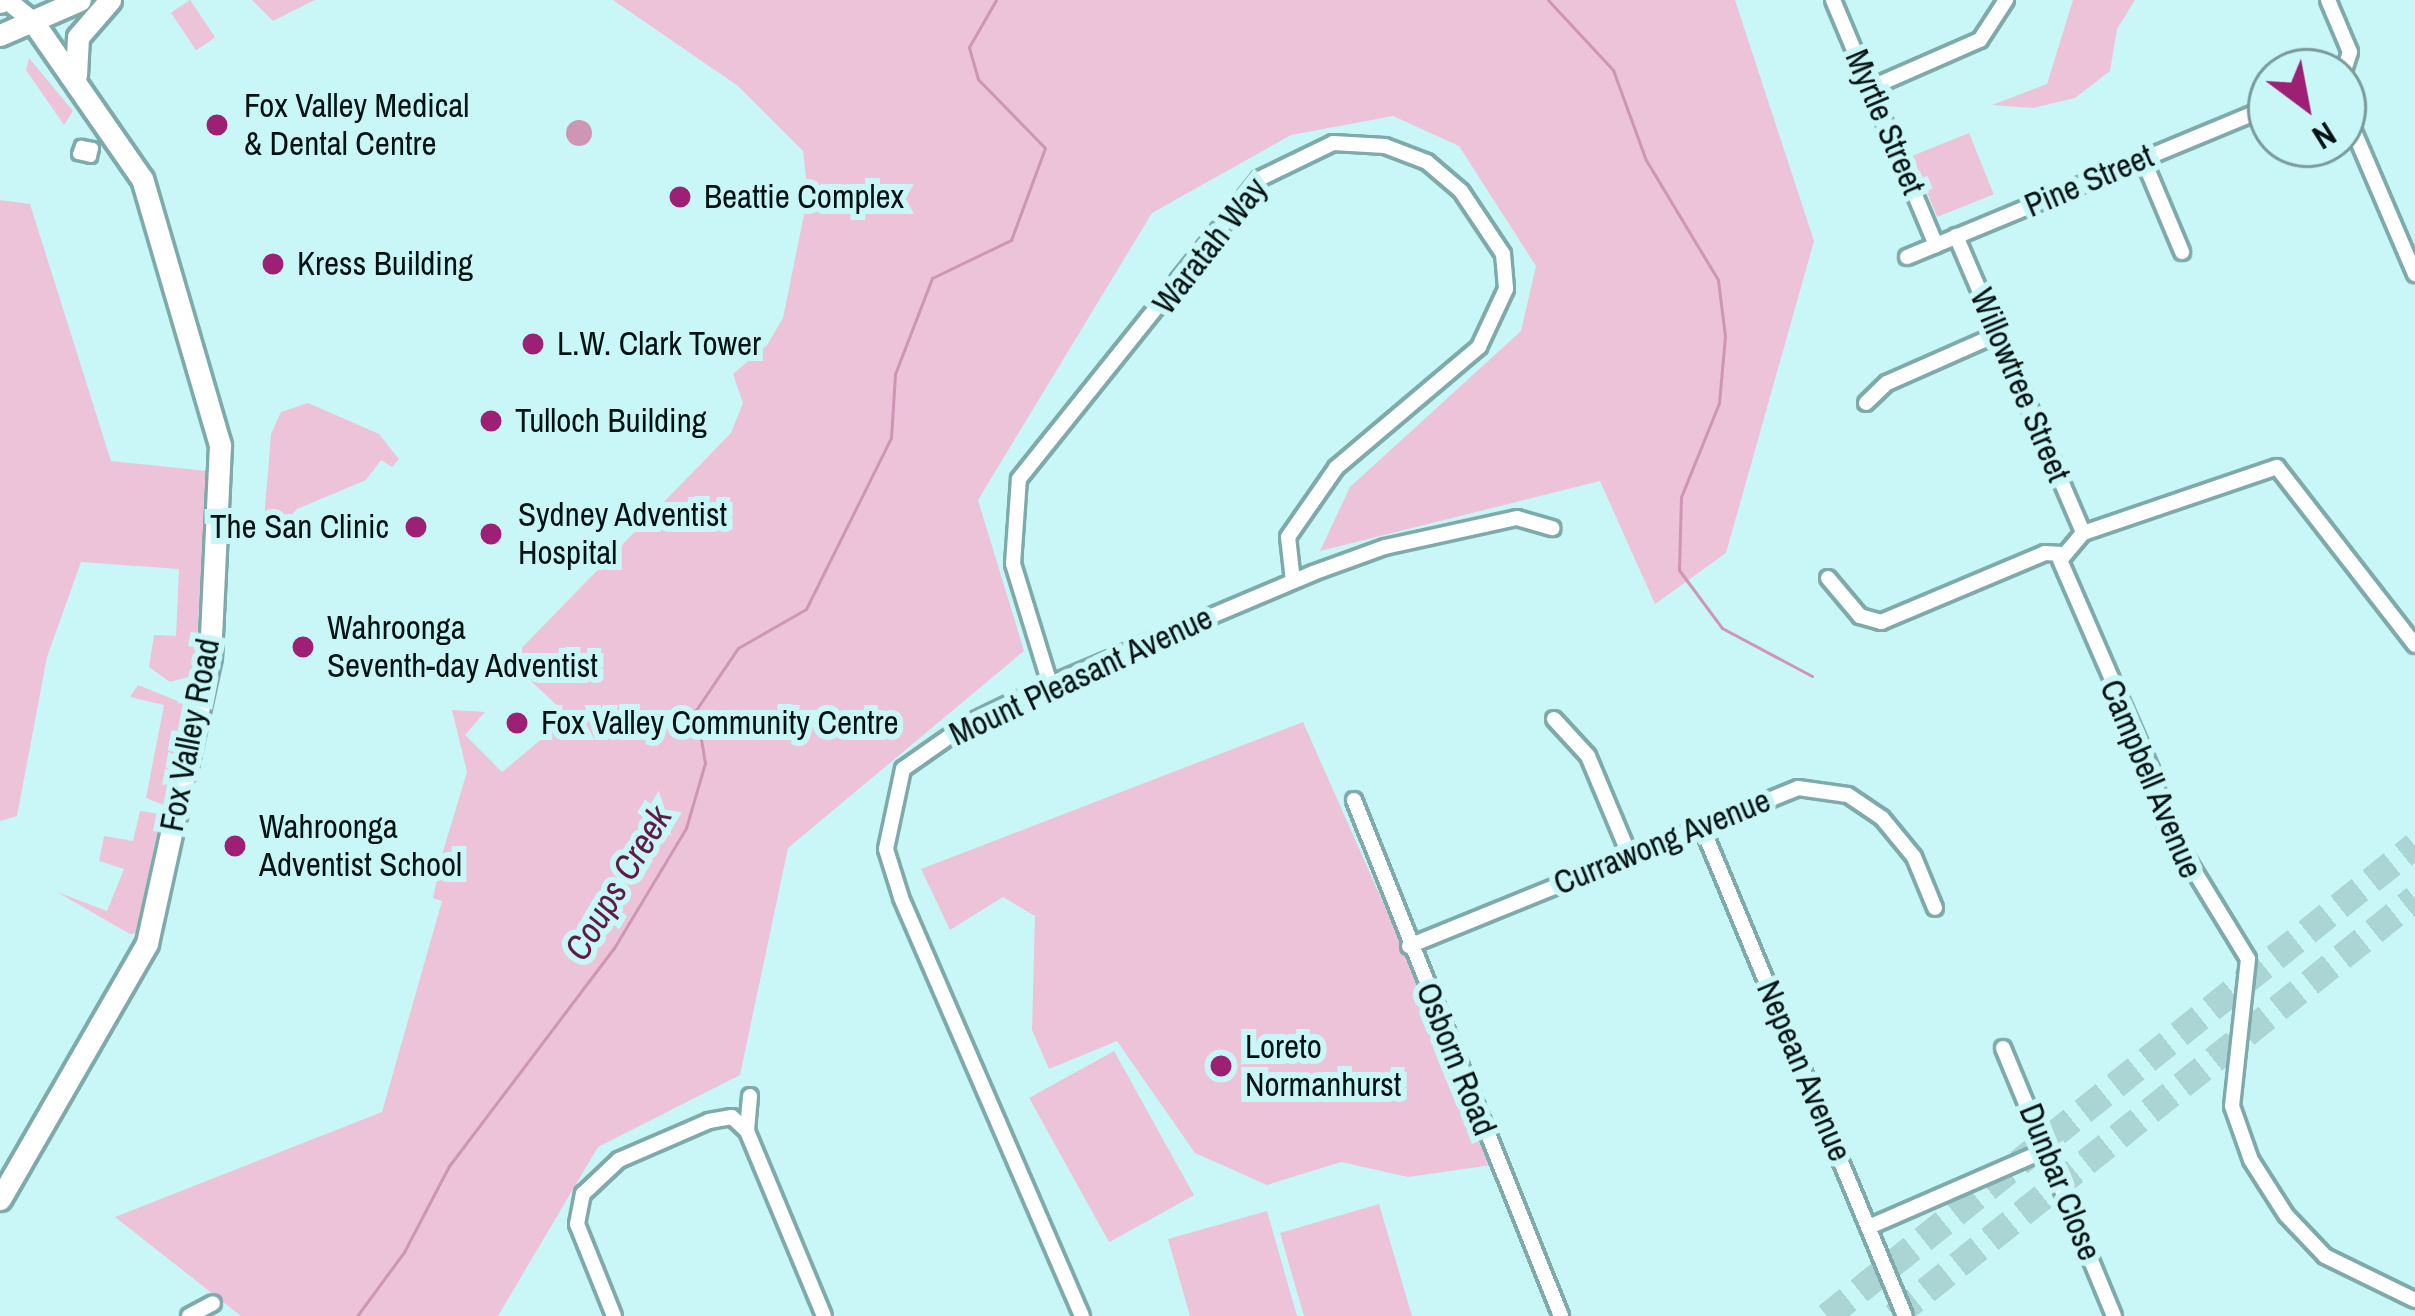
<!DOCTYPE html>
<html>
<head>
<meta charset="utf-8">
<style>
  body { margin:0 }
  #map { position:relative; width:2415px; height:1316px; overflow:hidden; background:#c9f7f7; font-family:"Archivo Narrow",sans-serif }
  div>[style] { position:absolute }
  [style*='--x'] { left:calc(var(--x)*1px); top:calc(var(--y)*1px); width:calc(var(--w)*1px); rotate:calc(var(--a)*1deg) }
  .green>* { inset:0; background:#ecc3d9; transform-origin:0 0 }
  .water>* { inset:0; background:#ce96b5 }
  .round { border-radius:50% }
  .stream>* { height:3px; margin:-1.5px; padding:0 1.5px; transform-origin:1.5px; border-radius:1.5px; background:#ce96b5 }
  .motorway-tunnel>* { height:27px; margin-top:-13.5px; transform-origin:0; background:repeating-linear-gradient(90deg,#abd4d4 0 27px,transparent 0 41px) }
  .roads { filter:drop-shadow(3px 0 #7eaaaa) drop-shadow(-3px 0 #7eaaaa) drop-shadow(0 3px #7eaaaa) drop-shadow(0 -3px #7eaaaa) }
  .pedestrian>* { height:10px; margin:-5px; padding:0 5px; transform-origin:5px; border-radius:5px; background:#fff }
  .minor>* { height:14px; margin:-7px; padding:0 7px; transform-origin:7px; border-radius:7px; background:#fff }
  .tertiary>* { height:18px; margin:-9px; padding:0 9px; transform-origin:9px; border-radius:9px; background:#fff }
  .secondary>* { height:21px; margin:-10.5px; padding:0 10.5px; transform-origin:10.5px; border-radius:10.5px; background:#fff }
  .dots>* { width:33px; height:33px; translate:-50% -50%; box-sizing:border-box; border:6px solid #c9f7f7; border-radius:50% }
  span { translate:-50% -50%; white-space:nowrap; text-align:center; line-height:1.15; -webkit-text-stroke:12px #c9f7f7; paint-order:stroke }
  .poi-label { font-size:33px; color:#021111 }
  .left { translate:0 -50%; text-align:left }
  .right { translate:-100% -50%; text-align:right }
  .street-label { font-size:33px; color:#021111 }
  .water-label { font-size:36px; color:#5e1b46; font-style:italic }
  .north { position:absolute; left:2247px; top:48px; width:120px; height:120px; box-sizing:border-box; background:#c9f7f7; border:3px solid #799b9b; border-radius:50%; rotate:148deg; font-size:33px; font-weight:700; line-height:48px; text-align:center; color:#021111 }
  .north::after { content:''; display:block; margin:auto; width:42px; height:54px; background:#9e2075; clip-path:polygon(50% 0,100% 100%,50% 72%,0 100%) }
</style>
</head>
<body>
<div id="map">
  <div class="green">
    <i style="left:190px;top:0;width:45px;height:23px;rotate:56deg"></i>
    <i style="clip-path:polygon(252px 0,315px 0,273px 21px)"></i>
    <i style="clip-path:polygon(613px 0,1735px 0,1814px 241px,1726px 553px,1655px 604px,1600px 481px,1320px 551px,1350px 487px,1521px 331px,1536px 266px,1459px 146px,1393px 116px,1291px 135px,1152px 213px,978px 500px,1024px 651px,788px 848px,740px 1075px,598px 1147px,498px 1316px,241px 1316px,115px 1217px,382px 1112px,442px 901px,433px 898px,442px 855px,467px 772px,452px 710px,485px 712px,465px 735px,502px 772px,543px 738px,539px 733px,560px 708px,509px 661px,731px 433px,743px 403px,733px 374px,767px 345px,783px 318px,808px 195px,803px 151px,738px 86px)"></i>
    <i style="clip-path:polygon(2073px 0,2135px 0,2117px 29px,2110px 71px,2075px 98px,2033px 108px,1992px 105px,2047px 84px)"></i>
    <i style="clip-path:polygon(29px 58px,73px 111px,64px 125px,26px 70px)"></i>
    <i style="left:1969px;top:133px;width:66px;height:61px;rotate:68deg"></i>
    <i style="clip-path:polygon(0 200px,30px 204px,111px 461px,207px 471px,195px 675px,170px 682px,149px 667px,154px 635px,176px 636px,179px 569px,81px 562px,47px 657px,17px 816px,0 821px)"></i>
    <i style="clip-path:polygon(308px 403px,379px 434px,399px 459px,392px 467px,381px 460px,366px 480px,297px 509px,280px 527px,264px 521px,271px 434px,281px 412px)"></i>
    <i style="clip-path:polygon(138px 685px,185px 704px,164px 805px,146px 798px,164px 705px,130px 697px)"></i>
    <i style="clip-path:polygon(1303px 722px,1499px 1164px,1408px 1177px,1341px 1162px,1267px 1185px,1195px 1153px,1117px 1041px,1049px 1069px,1032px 1030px,1035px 916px,1003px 897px,950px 930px,921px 869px)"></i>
    <i style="clip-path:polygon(140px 811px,161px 814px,136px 933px,130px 934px,57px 892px,107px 911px,124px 869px,99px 861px,104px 836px,133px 841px)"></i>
    <i style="left:1114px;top:1051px;width:165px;height:97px;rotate:61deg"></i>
    <i style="clip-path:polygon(1379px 1204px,1412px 1316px,1304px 1316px,1280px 1233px)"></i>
    <i style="clip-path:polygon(1267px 1211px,1297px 1316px,1190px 1316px,1168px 1239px)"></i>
  </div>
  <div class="water">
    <i class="round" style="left:566px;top:120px;width:26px;height:26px"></i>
  </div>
  <div class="stream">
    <i style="--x:1548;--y:0;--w:96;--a:47.1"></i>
    <i style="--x:1613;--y:70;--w:96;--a:69.9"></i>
    <i style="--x:1646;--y:160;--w:140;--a:59"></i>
    <i style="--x:1718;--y:280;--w:56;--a:82.9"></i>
    <i style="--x:1725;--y:336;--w:67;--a:95.1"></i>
    <i style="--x:1719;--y:403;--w:101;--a:112"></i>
    <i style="--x:1681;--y:497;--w:73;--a:91.6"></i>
    <i style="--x:1679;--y:570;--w:72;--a:53.4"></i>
    <i style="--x:1722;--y:628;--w:102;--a:28.1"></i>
    <i style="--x:357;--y:1316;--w:79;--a:-53.7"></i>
    <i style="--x:404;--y:1252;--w:97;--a:-62.4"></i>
    <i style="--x:449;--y:1166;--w:273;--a:-52.9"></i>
    <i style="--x:614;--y:948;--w:140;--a:-59"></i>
    <i style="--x:686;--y:828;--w:68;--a:-73.7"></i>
    <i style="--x:705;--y:763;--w:54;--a:-99.6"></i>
    <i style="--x:696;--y:710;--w:75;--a:-55.9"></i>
    <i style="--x:738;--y:648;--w:78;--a:-29.8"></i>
    <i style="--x:806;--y:609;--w:191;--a:-63.6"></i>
    <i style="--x:891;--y:438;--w:64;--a:-86.4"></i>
    <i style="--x:895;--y:374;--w:103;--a:-68.9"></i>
    <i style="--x:932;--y:278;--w:88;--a:-25.7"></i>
    <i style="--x:1011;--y:240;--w:98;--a:-69.7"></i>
    <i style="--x:1045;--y:148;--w:96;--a:-134.2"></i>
    <i style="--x:978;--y:79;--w:33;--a:-106"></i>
    <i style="--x:969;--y:47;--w:54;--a:-60.1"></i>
  </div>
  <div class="motorway-tunnel">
    <i style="--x:1827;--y:1316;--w:753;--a:-38.7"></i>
    <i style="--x:1894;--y:1316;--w:668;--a:-38.74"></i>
  </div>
  <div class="roads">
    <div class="pedestrian">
      <i style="--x:81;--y:146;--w:12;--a:9"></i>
      <i style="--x:93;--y:148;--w:9;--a:103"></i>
      <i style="--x:91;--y:157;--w:13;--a:-167"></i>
      <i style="--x:78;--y:154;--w:9;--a:-69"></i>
    </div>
    <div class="minor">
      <i style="--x:1833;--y:0;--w:266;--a:67.2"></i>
      <i style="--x:2328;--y:0;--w:56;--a:67.1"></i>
      <i style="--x:2350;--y:52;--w:23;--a:108"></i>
      <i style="--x:1870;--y:88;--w:120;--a:-23.6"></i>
      <i style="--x:1980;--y:40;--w:48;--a:-57"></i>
      <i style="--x:2343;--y:106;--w:183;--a:66.8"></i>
      <i style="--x:2143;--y:159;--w:101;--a:67.2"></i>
      <i style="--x:1956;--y:236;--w:323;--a:66.8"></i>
      <i style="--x:1907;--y:257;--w:394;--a:-22.5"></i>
      <i style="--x:1866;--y:403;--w:29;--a:-44"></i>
      <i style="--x:1887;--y:383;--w:121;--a:-23.8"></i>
      <i style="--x:1828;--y:578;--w:50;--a:49.9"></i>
      <i style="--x:1860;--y:616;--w:22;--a:16"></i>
      <i style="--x:1881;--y:622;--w:178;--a:-22.8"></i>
      <i style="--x:2045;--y:553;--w:17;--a:3"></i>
      <i style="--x:2415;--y:645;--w:225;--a:-127.8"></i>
      <i style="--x:2277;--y:467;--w:205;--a:161.2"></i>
      <i style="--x:2083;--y:533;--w:35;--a:130"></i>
      <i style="--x:2060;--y:560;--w:233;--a:66.5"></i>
      <i style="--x:2153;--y:774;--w:50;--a:76.2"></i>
      <i style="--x:2165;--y:823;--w:159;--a:58.6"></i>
      <i style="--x:2248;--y:959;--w:148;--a:96.2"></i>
      <i style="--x:2232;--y:1106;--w:57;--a:70.6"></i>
      <i style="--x:2251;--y:1160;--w:65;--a:57.5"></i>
      <i style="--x:2286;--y:1215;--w:57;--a:46.4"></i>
      <i style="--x:2325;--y:1256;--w:100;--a:26.1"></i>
      <i style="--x:1050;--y:684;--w:126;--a:-107.1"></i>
      <i style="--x:1013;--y:564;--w:85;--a:-86"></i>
      <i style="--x:1019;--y:479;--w:384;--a:-51.3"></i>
      <i style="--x:1259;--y:179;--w:82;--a:-25.9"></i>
      <i style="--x:1333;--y:143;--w:52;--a:3.3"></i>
      <i style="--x:1385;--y:146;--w:45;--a:20.9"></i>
      <i style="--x:1427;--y:162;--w:45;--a:40.5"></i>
      <i style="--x:1461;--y:191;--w:76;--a:56.3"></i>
      <i style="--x:1503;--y:254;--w:35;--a:85"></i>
      <i style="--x:1506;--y:289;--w:64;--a:115"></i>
      <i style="--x:1479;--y:347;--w:187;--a:139.8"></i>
      <i style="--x:1336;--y:468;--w:84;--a:124.8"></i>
      <i style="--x:1288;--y:537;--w:44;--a:83.5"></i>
      <i style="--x:1554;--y:719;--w:50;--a:47.4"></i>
      <i style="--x:1588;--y:756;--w:106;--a:67.3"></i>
      <i style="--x:1354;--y:800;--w:556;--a:68.14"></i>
      <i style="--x:1702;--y:827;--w:529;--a:67.46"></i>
      <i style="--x:1409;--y:946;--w:420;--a:-22.1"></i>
      <i style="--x:1798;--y:788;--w:50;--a:8"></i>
      <i style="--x:1848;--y:795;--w:41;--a:34.1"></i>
      <i style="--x:1882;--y:818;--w:50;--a:50.6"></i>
      <i style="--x:1914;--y:857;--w:55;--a:67.6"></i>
      <i style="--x:2003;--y:1048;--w:290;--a:67.5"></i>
      <i style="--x:750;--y:1096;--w:35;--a:95"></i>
      <i style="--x:747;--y:1131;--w:200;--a:67.4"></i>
      <i style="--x:1869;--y:1227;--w:195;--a:-23.5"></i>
      <i style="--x:189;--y:1316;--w:27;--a:-28"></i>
      <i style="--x:614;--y:1316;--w:99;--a:-111.9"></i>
      <i style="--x:577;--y:1224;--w:31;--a:-79"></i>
      <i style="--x:583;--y:1194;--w:50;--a:-43.4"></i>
      <i style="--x:619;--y:1160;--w:98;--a:-23.4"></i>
      <i style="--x:709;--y:1121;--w:23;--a:-10"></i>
      <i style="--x:732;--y:1117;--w:21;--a:43"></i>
      <i style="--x:1082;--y:1316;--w:456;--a:-113.4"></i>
      <i style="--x:901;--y:897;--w:50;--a:-107.4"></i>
      <i style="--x:886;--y:849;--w:82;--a:-78"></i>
      <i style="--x:903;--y:769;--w:78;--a:-35.1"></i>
      <i style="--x:967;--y:724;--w:82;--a:-25.9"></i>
      <i style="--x:1041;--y:688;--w:295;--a:-22.9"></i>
      <i style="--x:1313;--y:573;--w:77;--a:-19.9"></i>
      <i style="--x:1385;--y:547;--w:135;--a:-12.4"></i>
      <i style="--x:1517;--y:518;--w:37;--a:16"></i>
    </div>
    <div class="tertiary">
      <i style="--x:7;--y:0;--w:32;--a:39"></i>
    </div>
    <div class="secondary">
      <i style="--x:0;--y:2;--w:2;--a:-90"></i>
      <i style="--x:0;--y:35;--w:87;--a:-23.6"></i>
      <i style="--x:76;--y:75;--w:38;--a:-87"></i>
      <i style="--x:78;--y:37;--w:49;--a:-49.1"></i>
      <i style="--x:0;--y:1199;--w:295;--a:-60.1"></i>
      <i style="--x:147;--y:943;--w:293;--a:-77.6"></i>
      <i style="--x:210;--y:657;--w:212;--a:-87.3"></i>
      <i style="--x:220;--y:445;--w:277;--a:-106.3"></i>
      <i style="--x:142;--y:179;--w:193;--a:-124.7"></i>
    </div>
  </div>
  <div class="dots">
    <i style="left:217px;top:125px;background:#9e2075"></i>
    <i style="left:680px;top:197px;background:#9e2075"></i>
    <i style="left:273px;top:264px;background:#9e2075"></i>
    <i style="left:533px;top:344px;background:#9e2075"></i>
    <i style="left:491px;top:421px;background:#9e2075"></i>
    <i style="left:416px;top:527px;background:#9e2075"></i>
    <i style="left:491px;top:534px;background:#9e2075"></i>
    <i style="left:303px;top:647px;background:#9e2075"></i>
    <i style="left:517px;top:723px;background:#9e2075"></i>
    <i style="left:235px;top:846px;background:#9e2075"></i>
    <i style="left:1221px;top:1066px;background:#9e2075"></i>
  </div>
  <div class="poi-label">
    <span class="left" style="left:244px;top:125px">Fox Valley Medical<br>&amp; Dental Centre</span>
    <span class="left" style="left:704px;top:197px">Beattie Complex</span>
    <span class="left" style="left:297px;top:264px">Kress Building</span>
    <span class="left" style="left:557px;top:344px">L.W. Clark Tower</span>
    <span class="left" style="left:515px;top:421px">Tulloch Building</span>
    <span class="left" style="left:518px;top:534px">Sydney Adventist<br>Hospital</span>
    <span class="right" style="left:389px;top:527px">The San Clinic</span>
    <span class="left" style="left:327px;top:647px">Wahroonga<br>Seventh-day Adventist</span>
    <span class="left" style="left:541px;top:723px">Fox Valley Community Centre</span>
    <span class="left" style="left:259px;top:846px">Wahroonga<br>Adventist School</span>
    <span class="left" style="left:1245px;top:1066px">Loreto<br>Normanhurst</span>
  </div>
  <div class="street-label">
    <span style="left:1885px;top:122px;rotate:67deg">Myrtle Street</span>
    <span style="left:2089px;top:181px;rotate:-23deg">Pine Street</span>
    <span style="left:1210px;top:246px;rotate:-52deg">Waratah Way</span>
    <span style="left:2020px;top:385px;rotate:67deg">Willowtree Street</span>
    <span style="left:1081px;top:676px;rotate:-25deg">Mount Pleasant Avenue</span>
    <span style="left:190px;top:735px;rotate:-79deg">Fox Valley Road</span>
    <span style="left:2151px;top:779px;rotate:67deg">Campbell Avenue</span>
    <span style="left:1662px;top:842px;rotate:-22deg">Currawong Avenue</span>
    <span style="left:1456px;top:1059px;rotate:68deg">Osborn Road</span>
    <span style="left:1804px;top:1071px;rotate:67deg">Nepean Avenue</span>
    <span style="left:2060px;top:1182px;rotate:68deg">Dunbar Close</span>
  </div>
  <div class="water-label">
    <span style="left:618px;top:883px;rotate:-59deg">Coups Creek</span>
  </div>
  <div class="north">N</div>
</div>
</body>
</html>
